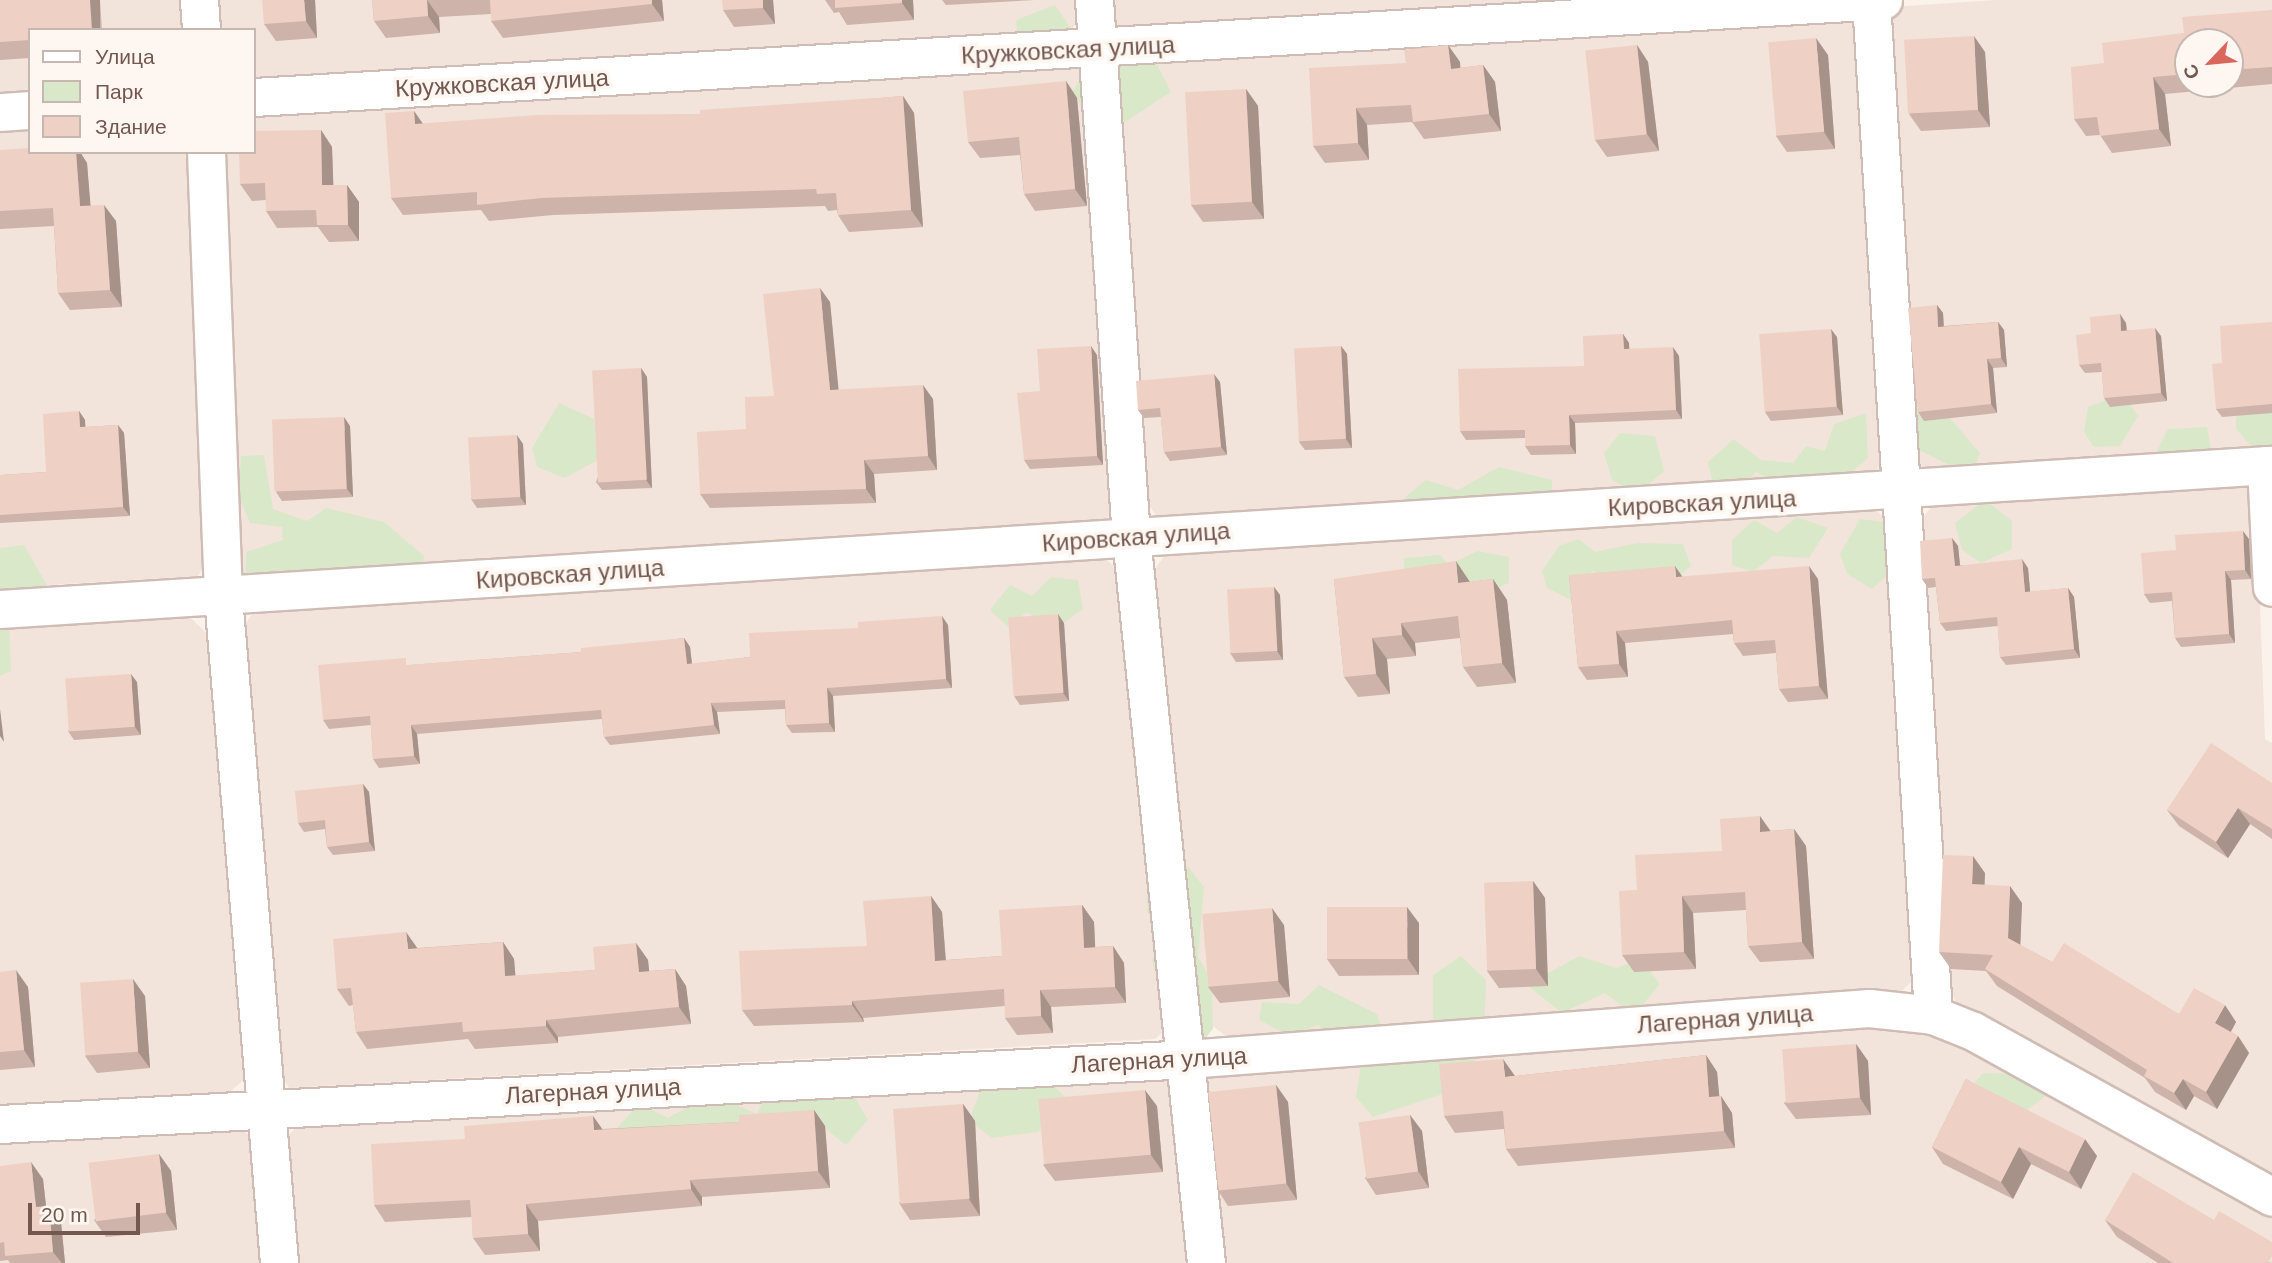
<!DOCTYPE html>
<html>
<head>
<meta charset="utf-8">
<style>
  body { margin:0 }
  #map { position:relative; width:2272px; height:1263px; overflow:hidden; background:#fbf3eb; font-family:Helvetica,sans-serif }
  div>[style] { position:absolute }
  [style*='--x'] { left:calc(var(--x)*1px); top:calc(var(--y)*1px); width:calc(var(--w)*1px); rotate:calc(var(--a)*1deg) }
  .residential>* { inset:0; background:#f2e4da }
  .green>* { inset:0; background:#dae8ca }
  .roads { filter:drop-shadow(2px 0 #cfbcb4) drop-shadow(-2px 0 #cfbcb4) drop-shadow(0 2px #cfbcb4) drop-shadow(0 -2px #cfbcb4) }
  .minor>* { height:37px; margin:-18.5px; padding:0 18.5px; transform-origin:18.5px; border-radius:18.5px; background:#fff }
  .wall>* { inset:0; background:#cdb3a9 }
  .shaded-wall>* { inset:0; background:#a7928a; transform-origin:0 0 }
  .building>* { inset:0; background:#eed0c5; transform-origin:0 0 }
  span { translate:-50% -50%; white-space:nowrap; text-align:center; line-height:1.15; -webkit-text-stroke:7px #fef7f1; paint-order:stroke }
  .street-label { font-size:24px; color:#745850 }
  .legend { position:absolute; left:28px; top:28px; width:228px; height:126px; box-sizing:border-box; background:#fef7f1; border:2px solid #c7b7b1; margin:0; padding:9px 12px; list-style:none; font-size:21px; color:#745850 }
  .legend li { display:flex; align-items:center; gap:14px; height:35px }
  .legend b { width:35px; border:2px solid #c7b7b1 }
  .north { position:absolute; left:2174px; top:28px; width:70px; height:70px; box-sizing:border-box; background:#fef7f1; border:2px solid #c7b7b1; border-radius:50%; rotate:244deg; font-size:19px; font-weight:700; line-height:28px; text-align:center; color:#745850 }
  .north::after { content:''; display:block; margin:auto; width:24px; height:32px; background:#d9675c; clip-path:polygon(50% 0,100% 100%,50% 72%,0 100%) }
  .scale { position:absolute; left:28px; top:1203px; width:112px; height:32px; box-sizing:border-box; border:4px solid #745850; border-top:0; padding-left:9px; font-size:21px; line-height:24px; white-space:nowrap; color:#745850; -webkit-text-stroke:5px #fef7f1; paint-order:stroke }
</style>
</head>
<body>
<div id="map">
  <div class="residential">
    <i style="clip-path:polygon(0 0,189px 0,191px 30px,30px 30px,30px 97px,0 98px)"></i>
    <i style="clip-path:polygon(214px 0,1079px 0,1079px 21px,1068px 33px,254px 78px,254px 30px,216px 30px)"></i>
    <i style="clip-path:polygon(1104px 0,1653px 0,1115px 35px)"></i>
    <i style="clip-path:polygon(evenodd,1996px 0,2272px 0,2272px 448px,1928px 474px,1915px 457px,1882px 31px,1891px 7px,1996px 0,2188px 42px,2230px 42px,2230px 84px,2188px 84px,2188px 42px)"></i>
    <i style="clip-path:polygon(1847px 11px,1862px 28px,1887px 458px,1873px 473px,1159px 520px,1149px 505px,1115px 57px)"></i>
    <i style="clip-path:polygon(1077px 57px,1089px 68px,1118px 505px,1102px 524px,242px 580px,235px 567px,216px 152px,254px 152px,254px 107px)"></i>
    <i style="clip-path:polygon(30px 121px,30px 152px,190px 152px,211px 557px,198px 576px,0 588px,0 123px)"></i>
    <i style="clip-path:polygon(2248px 482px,2256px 495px,2265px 739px,2272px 743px,2272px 1182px,1960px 1009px,1944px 980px,1916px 526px,1932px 506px)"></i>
    <i style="clip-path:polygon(1875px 509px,1895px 528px,1924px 969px,1900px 993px,1227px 1037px,1201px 1017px,1149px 576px,1167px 553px)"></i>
    <i style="clip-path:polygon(1103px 557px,1124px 574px,1171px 1025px,1155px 1039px,289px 1088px,277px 1069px,239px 632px,256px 609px)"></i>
    <i style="clip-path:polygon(186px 613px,210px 637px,247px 1077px,224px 1097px,0 1111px,0 623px)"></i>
    <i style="clip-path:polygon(1870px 1022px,1964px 1042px,2272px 1212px,2272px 1263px,1222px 1263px,1205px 1076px)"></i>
    <i style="clip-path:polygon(1167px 1070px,1180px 1093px,1197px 1263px,295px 1263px,285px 1139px,302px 1121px)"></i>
    <i style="clip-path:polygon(236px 1126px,258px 1141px,266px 1263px,0 1263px,0 1140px)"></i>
  </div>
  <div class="green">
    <i style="clip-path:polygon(1055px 5px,1075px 34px,1020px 58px,1016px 20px)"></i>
    <i style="clip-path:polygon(1156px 62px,1171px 92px,1122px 124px,1089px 116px,1072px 92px,1086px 71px)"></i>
    <i style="clip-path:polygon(1926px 390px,1980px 453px,1971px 476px,1919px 450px,1915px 398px)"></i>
    <i style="clip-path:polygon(2123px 394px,2138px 416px,2120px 446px,2094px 447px,2084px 432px,2088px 407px)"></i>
    <i style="clip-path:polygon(2236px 399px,2272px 405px,2272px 454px,2256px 452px,2236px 429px)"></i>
    <i style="clip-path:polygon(559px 403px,594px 419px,598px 460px,565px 478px,537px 467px,532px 448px)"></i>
    <i style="clip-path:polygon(1866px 413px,1868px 458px,1834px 487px,1791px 489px,1756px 472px,1739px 489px,1714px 489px,1708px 462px,1734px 439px,1761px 460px,1793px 463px,1806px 446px,1825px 451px,1834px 424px)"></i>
    <i style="clip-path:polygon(2207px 427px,2212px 455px,2151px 462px,2168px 429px)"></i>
    <i style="clip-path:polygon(1620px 433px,1655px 436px,1664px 471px,1637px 494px,1612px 480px,1604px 453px)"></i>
    <i style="clip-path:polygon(264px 455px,273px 509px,307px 521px,326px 508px,384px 522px,424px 556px,421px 577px,246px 587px,246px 552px,283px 540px,282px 527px,250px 523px,239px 497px,241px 456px)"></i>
    <i style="clip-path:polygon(1499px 467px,1552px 480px,1552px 501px,1407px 507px,1405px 497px,1426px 480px,1458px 490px)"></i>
    <i style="clip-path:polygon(1985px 500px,2012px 521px,2012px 549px,1981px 563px,1962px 550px,1955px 523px)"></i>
    <i style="clip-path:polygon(1797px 517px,1828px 528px,1809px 558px,1773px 556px,1753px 572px,1732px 565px,1732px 540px,1754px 520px,1777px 533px)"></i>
    <i style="clip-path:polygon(1860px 519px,1900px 524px,1910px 555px,1872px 589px,1847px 574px,1840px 554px)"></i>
    <i style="clip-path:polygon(1579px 539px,1595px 552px,1637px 543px,1683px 544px,1691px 566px,1672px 581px,1615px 580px,1592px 571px,1571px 600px,1547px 588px,1542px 571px,1559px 546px)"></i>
    <i style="clip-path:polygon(24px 545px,47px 585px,9px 620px,11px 671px,0 676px,0 548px)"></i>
    <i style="clip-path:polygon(1477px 551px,1509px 557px,1509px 583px,1462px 602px,1404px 581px,1404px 558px,1440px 555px,1449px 565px)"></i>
    <i style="clip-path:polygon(1051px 577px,1078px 580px,1083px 609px,1051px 632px,1027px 612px,1008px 627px,990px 610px,1010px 585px,1032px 596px)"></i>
    <i style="clip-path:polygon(1174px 849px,1204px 887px,1198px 957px,1212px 980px,1213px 1029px,1198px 1047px,1169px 1022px,1152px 960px,1166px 941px,1147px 912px,1148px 866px)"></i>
    <i style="clip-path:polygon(1461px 956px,1486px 980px,1484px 1050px,1446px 1093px,1373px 1117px,1356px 1097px,1362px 1057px,1336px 1056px,1319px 1025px,1288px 1035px,1259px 1020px,1262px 1002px,1299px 1004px,1319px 985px,1377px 1014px,1388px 1048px,1433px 1050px,1433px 975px)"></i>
    <i style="clip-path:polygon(1579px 956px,1616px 968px,1640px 959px,1660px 984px,1634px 1015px,1605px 993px,1562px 1013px,1527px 985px)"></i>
    <i style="clip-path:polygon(1035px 1069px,1068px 1099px,1038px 1132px,992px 1138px,969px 1121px,982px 1085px)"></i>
    <i style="clip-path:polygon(777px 1071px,851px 1091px,868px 1120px,846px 1145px,811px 1117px,612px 1134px,639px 1103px,668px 1118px,712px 1094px,757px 1114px)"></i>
    <i style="clip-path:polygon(1983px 1073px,2042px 1075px,2047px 1095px,2002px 1129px,1966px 1092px)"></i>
  </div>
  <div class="roads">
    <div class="minor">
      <i style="--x:199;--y:0;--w:30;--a:86"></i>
      <i style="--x:1094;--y:0;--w:538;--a:86.06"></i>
      <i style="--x:1131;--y:537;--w:730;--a:84.1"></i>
      <i style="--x:1871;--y:0;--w:1017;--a:86.5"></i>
      <i style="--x:254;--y:97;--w:1632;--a:-3.41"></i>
      <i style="--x:0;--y:112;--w:30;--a:-4"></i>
      <i style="--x:206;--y:152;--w:445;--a:87.8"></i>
      <i style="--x:223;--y:597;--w:668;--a:85.19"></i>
      <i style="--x:2266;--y:465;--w:122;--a:87.2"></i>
      <i style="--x:0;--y:609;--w:2277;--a:-3.63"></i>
      <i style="--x:0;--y:1124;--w:1189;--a:-3.13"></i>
      <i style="--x:1187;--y:1059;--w:684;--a:-4.28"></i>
      <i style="--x:1869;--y:1008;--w:64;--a:6.2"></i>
      <i style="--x:1933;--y:1015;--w:43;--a:21.8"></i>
      <i style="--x:1973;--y:1031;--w:342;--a:29"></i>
    </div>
  </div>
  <div class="wall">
    <i style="clip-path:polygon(0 0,100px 0,102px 30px,30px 30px,30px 58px,0 60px)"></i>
    <i style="clip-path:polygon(315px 0,317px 38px,276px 41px,264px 24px)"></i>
    <i style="clip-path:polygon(372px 0,662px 0,664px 21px,503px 38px,491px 21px,491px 14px,439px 17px,440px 33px,386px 38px,374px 21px)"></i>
    <i style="clip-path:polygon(773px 0,775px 24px,734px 27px,723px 10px)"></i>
    <i style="clip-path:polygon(825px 0,913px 0,914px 20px,847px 25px,839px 12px,834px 13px)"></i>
    <i style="clip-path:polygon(942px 0,1035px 0,946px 5px)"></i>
    <i style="clip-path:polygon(evenodd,2272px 10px,2272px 84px,2165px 94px,2171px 146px,2112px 153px,2100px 135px,2086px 136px,2074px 119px,2104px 63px,2184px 33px,2272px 10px,2188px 42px,2230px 42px,2230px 84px,2188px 84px,2188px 42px)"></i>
    <i style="clip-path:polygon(1448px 45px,1460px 62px,1460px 68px,1483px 65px,1495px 82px,1501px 131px,1424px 139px,1412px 122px,1367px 125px,1369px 160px,1325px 163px,1313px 146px,1406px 63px)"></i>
    <i style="clip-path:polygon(1637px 45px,1648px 62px,1659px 151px,1607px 157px,1595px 140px)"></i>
    <i style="clip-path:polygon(1985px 52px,1990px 127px,1921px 131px,1909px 114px)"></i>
    <i style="clip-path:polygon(1828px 55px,1835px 149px,1787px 152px,1776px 136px)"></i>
    <i style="clip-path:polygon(1066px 81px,1077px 98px,1087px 206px,1035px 211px,1024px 194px,1020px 155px,980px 158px,968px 142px)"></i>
    <i style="clip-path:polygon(1246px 89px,1258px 106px,1264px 219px,1203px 222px,1191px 205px)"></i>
    <i style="clip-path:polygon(903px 96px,914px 113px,923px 227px,849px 232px,838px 215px,837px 210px,828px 211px,825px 206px,553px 215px,489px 221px,481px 210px,403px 215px,391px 198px,414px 111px,423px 124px,700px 114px)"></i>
    <i style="clip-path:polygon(321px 130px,332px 147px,333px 185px,347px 185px,359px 202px,359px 241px,329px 242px,318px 227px,277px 228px,266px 211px,266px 200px,252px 201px,240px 184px)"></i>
    <i style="clip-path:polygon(0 150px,30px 152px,80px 152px,87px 163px,90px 205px,116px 221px,122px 307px,70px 310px,58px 293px,54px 226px,0 229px)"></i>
    <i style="clip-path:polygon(830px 302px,838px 390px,933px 399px,937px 470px,874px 474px,876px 503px,710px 508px,700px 494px,746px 429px,774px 396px)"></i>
    <i style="clip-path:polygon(1937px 305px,1943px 313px,1944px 326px,1998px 322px,2004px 330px,2007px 367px,1993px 368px,1997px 413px,1924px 421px,1918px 412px)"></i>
    <i style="clip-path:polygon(2272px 322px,2272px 413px,2222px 417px,2216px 409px,2222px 363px)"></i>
    <i style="clip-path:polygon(2126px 323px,2127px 330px,2161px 336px,2167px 401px,2110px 407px,2104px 398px,2102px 372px,2085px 373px,2079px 365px,2091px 333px)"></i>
    <i style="clip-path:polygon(1623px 334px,1629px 343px,1629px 349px,1679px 356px,1682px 419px,1575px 423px,1576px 454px,1531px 455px,1525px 446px,1525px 438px,1466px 440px,1460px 431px,1584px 366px)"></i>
    <i style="clip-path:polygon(1837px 337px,1843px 415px,1771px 421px,1765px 412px)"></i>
    <i style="clip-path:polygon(1341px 346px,1347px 354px,1352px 448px,1305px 450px,1299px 442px)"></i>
    <i style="clip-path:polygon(1097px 355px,1103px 465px,1030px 469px,1024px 460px,1040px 391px)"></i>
    <i style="clip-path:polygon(641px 368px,647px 377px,652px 488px,602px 490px,596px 482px)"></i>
    <i style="clip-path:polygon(1220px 382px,1227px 455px,1170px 461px,1164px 452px,1161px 417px,1144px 418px,1138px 410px)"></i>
    <i style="clip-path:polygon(79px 411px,85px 420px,85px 427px,118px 425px,124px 433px,130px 516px,0 523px,0 475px,46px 472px)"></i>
    <i style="clip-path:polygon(350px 426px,353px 497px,282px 501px,276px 492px)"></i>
    <i style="clip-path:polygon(523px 444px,526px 505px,477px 508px,471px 499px)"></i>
    <i style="clip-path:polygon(1952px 538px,1958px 546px,1960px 565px,2028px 568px,2030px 592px,2068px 588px,2074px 597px,2080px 658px,2006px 665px,2000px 657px,1998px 626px,1946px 631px,1940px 623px,1936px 587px,1928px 588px,1922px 579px)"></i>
    <i style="clip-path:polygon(2249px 539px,2251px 579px,2231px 580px,2235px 643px,2181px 647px,2175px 638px,2172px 601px,2150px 603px,2144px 594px,2176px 550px)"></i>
    <i style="clip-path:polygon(1569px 575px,1818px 579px,1828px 699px,1788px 702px,1779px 689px,1776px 653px,1743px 656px,1734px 643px,1733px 634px,1625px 643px,1628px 677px,1587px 680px,1578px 667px)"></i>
    <i style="clip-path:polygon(1334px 579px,1470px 582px,1493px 579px,1507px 600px,1516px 683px,1477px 687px,1463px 667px,1460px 638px,1415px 643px,1416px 656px,1387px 659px,1390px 694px,1358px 697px,1344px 677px)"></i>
    <i style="clip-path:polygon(1274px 587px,1280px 595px,1283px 660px,1236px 662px,1230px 653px)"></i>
    <i style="clip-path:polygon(1064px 623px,1069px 701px,1020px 705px,1014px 696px)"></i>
    <i style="clip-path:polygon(948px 625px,952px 688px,833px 696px,835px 732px,792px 733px,786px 725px,785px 709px,717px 712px,720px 734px,610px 745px,604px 737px,602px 719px,417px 734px,420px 764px,379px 768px,373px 759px,371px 725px,329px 729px,323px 720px,410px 665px,581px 652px,684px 638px,690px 647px,692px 664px,750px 657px)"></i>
    <i style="clip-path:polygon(137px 682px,141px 735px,74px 740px,68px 731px)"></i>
    <i style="clip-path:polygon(2272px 783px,2272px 839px,2250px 824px,2228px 858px,2179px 826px,2167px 810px)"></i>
    <i style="clip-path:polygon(363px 784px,369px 792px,375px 851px,333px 855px,327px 847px,325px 829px,304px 832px,298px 823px)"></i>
    <i style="clip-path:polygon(1794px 829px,1806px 846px,1814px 959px,1760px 962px,1748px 946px,1746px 910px,1693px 913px,1696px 969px,1634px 972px,1622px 955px,1637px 890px,1722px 851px,1770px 831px)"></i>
    <i style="clip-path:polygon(1985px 873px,1984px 885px,2022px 903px,2020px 945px,2052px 962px,2179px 1014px,2236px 1022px,2231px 1032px,2238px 1036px,2249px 1053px,2217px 1109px,2194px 1096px,2186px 1110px,2155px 1092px,2145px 1078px,1997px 986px,1986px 971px,1951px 969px,1939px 952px)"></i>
    <i style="clip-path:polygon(1533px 881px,1545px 898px,1548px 986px,1499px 988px,1487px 971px)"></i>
    <i style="clip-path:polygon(931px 896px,942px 912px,946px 960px,1002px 956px,1082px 905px,1094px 922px,1095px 947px,1113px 946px,1124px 963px,1126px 1003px,1051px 1007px,1053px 1033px,1017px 1035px,1005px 1018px,1005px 1006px,863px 1018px,864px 1022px,754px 1026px,742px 1010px,867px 946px)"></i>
    <i style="clip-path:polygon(1419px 923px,1419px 975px,1339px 976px,1327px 959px)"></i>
    <i style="clip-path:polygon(1284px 925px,1290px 997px,1220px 1003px,1208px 987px)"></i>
    <i style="clip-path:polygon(503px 942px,514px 959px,515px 976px,595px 970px,636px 943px,648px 960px,649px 971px,675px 969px,686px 986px,691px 1024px,558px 1037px,558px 1043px,475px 1049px,468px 1039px,367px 1049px,356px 1032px,353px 1005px,349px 1006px,337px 989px,418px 948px)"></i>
    <i style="clip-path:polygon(0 972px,28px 987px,35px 1067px,0 1070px)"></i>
    <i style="clip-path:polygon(145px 996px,150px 1068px,97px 1073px,85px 1056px)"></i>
    <i style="clip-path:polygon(1856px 1044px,1868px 1061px,1871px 1115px,1796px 1119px,1784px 1103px)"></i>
    <i style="clip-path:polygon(1706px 1055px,1717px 1072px,1719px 1096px,1721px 1096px,1732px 1113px,1735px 1148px,1518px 1166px,1506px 1149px,1504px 1129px,1455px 1133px,1444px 1116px,1515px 1076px)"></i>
    <i style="clip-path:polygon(1966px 1079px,2097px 1156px,2081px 1189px,2031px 1164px,2013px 1199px,1943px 1164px,1932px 1147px)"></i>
    <i style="clip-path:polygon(1276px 1085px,1288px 1102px,1297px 1200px,1228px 1206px,1217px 1189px)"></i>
    <i style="clip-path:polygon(963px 1104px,975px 1121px,980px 1216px,910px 1220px,899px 1203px)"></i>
    <i style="clip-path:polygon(1157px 1106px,1163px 1172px,1055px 1181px,1043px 1165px)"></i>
    <i style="clip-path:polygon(814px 1110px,825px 1126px,830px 1188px,702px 1197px,702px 1206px,538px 1221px,540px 1251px,485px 1255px,473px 1238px,472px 1217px,385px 1222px,374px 1205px,465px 1139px,593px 1116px,602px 1129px,739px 1122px)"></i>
    <i style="clip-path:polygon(1410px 1115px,1422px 1131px,1429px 1188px,1376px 1195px,1365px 1178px)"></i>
    <i style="clip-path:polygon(159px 1154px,171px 1171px,177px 1230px,106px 1237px,94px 1220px)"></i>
    <i style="clip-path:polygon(0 1166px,43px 1179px,46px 1206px,61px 1222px,65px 1263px,10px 1263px,8px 1260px,0 1261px)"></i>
    <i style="clip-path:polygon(2105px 1220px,2272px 1263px,2158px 1263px,2117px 1237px)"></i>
  </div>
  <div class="shaded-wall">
    <i style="left:90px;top:0;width:10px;height:30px"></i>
    <i style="clip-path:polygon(304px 0,315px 0,317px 38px,306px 21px)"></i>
    <i style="clip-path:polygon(427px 0,439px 17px,440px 33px,428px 16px)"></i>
    <i style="clip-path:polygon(652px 0,662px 0,664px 21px,652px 4px)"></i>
    <i style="clip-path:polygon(763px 0,773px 0,775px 24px,763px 8px)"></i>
    <i style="clip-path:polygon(902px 0,913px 0,914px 20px,902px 3px)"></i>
    <i style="clip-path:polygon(1974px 36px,1985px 52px,1990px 127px,1978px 110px)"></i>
    <i style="clip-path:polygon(1816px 38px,1828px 55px,1835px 149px,1824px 132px)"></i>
    <i style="clip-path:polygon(1448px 45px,1460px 62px,1462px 86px,1451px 69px)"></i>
    <i style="clip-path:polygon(1637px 45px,1648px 62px,1659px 151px,1647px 134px)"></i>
    <i style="clip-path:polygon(1483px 65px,1495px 82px,1501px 131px,1489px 114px)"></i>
    <i style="clip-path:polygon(2153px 77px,2165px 94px,2171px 146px,2159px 129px)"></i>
    <i style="clip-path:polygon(1066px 81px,1077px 98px,1087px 206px,1075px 189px)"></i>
    <i style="clip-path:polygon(1246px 89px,1258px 106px,1264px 219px,1252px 202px)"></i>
    <i style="clip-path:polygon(903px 96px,914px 113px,923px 227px,911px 210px)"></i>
    <i style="clip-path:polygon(1356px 108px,1367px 125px,1369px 160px,1358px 143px)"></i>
    <i style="clip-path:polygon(414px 111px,425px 127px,415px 124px)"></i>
    <i style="clip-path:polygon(321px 130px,332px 147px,334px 202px,322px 185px)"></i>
    <i style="clip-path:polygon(76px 152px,80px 152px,87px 163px,92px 223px,80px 206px)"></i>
    <i style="clip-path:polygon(347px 185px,359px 202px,359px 241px,348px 225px)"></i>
    <i style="clip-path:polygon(104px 205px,116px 221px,122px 307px,110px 290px)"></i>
    <i style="clip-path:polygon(820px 288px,830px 302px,840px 404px,830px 390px)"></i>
    <i style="clip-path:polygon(1937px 305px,1943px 313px,1944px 335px,1938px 327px)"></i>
    <i style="clip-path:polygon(2120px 314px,2126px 323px,2127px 339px,2121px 331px)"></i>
    <i style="clip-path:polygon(1998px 322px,2004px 330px,2007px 367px,2001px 358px)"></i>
    <i style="clip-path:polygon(2155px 328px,2161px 336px,2167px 401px,2161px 393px)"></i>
    <i style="clip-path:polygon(1831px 329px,1837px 337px,1843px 415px,1837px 407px)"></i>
    <i style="clip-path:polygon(1623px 334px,1629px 343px,1630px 358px,1624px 349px)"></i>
    <i style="clip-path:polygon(1091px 346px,1097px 355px,1103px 465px,1097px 456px)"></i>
    <i style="clip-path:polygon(1341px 346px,1347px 354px,1352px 448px,1346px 439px)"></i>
    <i style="clip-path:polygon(1673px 347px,1679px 356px,1682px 419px,1676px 410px)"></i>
    <i style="clip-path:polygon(1987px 359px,1993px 368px,1997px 413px,1991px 404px)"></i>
    <i style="clip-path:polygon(641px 368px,647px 377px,652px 488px,646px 480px)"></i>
    <i style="clip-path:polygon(1214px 374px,1220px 382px,1227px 455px,1221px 447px)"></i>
    <i style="clip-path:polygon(923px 385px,933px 399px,937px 470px,928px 456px)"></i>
    <i style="clip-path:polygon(79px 411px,85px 420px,86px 436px,80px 427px)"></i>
    <i style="clip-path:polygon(1569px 415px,1575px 423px,1576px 454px,1570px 445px)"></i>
    <i style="clip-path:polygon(344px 417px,350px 426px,353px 497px,347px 489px)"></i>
    <i style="clip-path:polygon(118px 425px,124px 433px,130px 516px,123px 507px)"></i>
    <i style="clip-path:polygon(517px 435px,523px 444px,526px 505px,520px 497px)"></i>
    <i style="clip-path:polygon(864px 460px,874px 474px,876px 503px,866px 489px)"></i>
    <i style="clip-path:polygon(2243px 531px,2249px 539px,2251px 579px,2245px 570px)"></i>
    <i style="clip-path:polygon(1952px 538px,1958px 546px,1961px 575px,1955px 566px)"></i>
    <i style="clip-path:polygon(2022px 559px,2028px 568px,2031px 601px,2025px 592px)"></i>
    <i style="clip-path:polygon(1456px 561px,1470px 582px,1458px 583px)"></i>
    <i style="clip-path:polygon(1675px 566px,1684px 579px,1676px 577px)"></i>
    <i style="clip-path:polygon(1809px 566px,1818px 579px,1828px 699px,1819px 686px)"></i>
    <i style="clip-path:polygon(2225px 571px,2231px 580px,2235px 643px,2229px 634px)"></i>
    <i style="clip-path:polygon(1493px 579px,1507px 600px,1516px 683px,1502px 663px)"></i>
    <i style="clip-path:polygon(1274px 587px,1280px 595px,1283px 660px,1277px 651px)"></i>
    <i style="clip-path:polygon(2068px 588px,2074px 597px,2080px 658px,2074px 649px)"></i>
    <i style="clip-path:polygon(1058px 614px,1064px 623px,1069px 701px,1063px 693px)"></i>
    <i style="clip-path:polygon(942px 616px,948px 625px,952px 688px,946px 679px)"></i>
    <i style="clip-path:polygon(1401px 623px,1415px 643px,1416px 656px,1402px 635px)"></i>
    <i style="clip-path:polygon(1616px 631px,1625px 643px,1628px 677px,1619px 664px)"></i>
    <i style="clip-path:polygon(684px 638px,690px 647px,693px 673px,687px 664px)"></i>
    <i style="clip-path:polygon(1372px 638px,1387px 659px,1390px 694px,1376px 674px)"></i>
    <i style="clip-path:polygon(131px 674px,137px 682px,141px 735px,135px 727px)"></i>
    <i style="clip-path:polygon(827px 688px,833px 696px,835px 732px,829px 723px)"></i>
    <i style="clip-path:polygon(711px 703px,717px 712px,720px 734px,714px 725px)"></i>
    <i style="clip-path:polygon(0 709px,4px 742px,0 736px)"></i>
    <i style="clip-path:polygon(411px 725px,417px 734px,420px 764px,414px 756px)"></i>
    <i style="clip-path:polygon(363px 784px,369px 792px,375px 851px,369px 842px)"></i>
    <i style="clip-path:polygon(2238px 808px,2250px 824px,2228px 858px,2216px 842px)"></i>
    <i style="clip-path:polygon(1760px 816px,1772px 833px,1760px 832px)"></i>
    <i style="clip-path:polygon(1794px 829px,1806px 846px,1814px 959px,1802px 942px)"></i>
    <i style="clip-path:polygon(1973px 856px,1985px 873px,1984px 901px,1972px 884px)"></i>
    <i style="clip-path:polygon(1533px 881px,1545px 898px,1548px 986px,1536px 969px)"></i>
    <i style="clip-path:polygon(2010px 886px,2022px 903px,2020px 955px,2008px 938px)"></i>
    <i style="clip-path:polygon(931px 896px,942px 912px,947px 977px,935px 961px)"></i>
    <i style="clip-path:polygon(1682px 896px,1693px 913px,1696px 969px,1684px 952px)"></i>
    <i style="clip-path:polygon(1082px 905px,1094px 922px,1096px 964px,1084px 948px)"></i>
    <i style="clip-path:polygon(1407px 907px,1419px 923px,1419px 975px,1408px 959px)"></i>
    <i style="clip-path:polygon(1272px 908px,1284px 925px,1290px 997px,1278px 981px)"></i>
    <i style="clip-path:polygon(406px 932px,418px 949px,408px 949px)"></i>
    <i style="clip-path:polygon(503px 942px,514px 959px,517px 993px,505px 976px)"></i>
    <i style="clip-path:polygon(636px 943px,648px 960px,651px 989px,639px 972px)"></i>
    <i style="clip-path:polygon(1113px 946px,1124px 963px,1126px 1003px,1115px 987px)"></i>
    <i style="clip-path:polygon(675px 969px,686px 986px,691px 1024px,679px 1007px)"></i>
    <i style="clip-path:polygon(16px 970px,28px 987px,35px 1067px,24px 1050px)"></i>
    <i style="clip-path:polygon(133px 979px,145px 996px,150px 1068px,138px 1052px)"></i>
    <i style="clip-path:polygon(1040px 990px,1051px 1007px,1053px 1033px,1041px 1016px)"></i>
    <i style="clip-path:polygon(852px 1001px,863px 1018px,864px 1022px,852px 1005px)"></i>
    <i style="clip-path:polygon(2225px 1005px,2236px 1022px,2226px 1040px,2215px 1023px)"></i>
    <i style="clip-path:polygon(546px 1020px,558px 1037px,558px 1043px,546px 1026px)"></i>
    <i style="clip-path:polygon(2238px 1036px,2249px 1053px,2217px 1109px,2206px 1092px)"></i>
    <i style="clip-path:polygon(1856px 1044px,1868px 1061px,1871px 1115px,1860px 1098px)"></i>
    <i style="clip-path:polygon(1706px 1055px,1717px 1072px,1721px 1114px,1709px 1097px)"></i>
    <i style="clip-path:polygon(1503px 1059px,1515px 1076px,1505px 1077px)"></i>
    <i style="clip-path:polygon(2183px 1079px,2194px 1096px,2186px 1110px,2174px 1093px)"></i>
    <i style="clip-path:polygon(1276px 1085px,1288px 1102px,1297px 1200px,1286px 1183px)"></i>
    <i style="clip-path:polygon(1145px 1090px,1157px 1106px,1163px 1172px,1151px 1155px)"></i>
    <i style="clip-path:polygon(1721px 1096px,1732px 1113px,1735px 1148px,1724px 1131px)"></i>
    <i style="clip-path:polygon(963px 1104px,975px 1121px,980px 1216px,969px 1199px)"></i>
    <i style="clip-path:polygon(814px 1110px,825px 1126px,830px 1188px,818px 1171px)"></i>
    <i style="clip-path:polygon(1410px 1115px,1422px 1131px,1429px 1188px,1418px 1171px)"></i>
    <i style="clip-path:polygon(593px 1116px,605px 1133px,594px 1130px)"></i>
    <i style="clip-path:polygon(2085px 1139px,2097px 1156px,2081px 1189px,2069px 1172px)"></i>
    <i style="clip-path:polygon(2019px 1147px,2031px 1164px,2013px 1199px,2001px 1182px)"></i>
    <i style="clip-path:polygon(159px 1154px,171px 1171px,177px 1230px,166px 1213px)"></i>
    <i style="clip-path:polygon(31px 1162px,43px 1179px,48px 1224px,36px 1207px)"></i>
    <i style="clip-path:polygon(690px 1180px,702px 1197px,702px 1206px,691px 1189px)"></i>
    <i style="clip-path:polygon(526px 1204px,538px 1221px,540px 1251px,528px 1234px)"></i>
    <i style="clip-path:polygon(49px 1206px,61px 1222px,65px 1263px,62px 1263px,53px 1252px)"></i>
  </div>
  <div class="building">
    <i style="clip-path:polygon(0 0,90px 0,92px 30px,30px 30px,30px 40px,0 42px)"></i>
    <i style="clip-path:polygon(262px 0,304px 0,306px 21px,264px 24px)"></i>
    <i style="clip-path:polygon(372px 0,427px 0,428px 16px,374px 21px)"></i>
    <i style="clip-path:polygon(490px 0,652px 0,652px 4px,491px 21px)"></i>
    <i style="clip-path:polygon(722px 0,763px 0,763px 8px,723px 10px)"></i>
    <i style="clip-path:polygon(835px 0,902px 0,902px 3px,835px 8px)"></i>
    <i style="clip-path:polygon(2272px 10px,2272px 67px,2230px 70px,2230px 42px,2188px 42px,2188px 74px,2153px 77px,2159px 129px,2100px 136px,2097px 117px,2074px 119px,2071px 67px,2104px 63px,2102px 43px,2184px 33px,2182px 17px)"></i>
    <i style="left:1974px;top:36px;width:74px;height:70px;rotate:87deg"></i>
    <i style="left:1816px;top:38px;width:94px;height:48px;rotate:85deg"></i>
    <i style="clip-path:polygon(1448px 45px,1451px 69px,1483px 65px,1489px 114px,1413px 122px,1411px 105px,1356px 108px,1358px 143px,1313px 146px,1309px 68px,1406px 63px,1404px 50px)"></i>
    <i style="left:1637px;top:45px;width:90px;height:52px;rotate:84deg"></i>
    <i style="clip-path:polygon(1066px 81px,1075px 189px,1024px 194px,1019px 137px,968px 142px,963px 91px)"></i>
    <i style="left:1246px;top:89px;width:113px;height:61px;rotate:87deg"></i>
    <i style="clip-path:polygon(903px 96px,911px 210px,838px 215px,836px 193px,817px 194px,816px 189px,541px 198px,477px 205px,477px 192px,391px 198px,385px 113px,414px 111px,415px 124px,537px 115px,700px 114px,700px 110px)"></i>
    <i style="clip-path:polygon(321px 130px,322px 185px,347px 185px,348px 225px,317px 225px,316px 210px,266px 211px,265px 183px,240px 184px,239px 152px,254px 152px,254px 131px)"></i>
    <i style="clip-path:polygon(30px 148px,30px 152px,76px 152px,80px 206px,104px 205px,110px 290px,58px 293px,53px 208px,0 211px,0 150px)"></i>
    <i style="clip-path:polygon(820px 288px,830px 390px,923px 385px,928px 456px,864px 460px,866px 489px,700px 494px,697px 432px,746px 429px,745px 397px,774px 396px,763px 294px)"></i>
    <i style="clip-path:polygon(1937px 305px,1938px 327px,1998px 322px,2001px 358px,1987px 359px,1991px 404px,1918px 412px,1908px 308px)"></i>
    <i style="clip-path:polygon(2120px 314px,2121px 331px,2155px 328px,2161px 393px,2104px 398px,2101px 363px,2079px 365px,2076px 335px,2091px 333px,2090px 317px)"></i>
    <i style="clip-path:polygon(2272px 322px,2272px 404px,2216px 409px,2212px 364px,2222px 363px,2220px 326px)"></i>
    <i style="left:1831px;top:329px;width:78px;height:72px;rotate:86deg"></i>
    <i style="clip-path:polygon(1623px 334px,1624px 349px,1673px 347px,1676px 410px,1569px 415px,1570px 445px,1525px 446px,1525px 430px,1460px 431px,1458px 369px,1584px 366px,1583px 336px)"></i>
    <i style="clip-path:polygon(1091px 346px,1097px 456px,1024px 460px,1017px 393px,1040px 391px,1037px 349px)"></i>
    <i style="left:1341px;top:346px;width:93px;height:47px;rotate:87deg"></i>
    <i style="left:641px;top:368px;width:112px;height:49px;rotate:87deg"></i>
    <i style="clip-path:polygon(1214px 374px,1221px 447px,1164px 452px,1160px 408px,1138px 410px,1136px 381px)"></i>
    <i style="clip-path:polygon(79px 411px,80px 427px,118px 425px,123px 507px,0 515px,0 475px,46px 472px,43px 414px)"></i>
    <i style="left:344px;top:417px;width:72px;height:72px;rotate:88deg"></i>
    <i style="left:517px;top:435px;width:62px;height:49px;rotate:87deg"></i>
    <i style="clip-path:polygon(2243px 531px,2245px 570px,2225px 571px,2229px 634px,2175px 638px,2172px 592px,2144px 594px,2141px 553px,2176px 550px,2175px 535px)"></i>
    <i style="clip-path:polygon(1952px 538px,1955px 566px,2022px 559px,2025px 592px,2068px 588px,2074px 649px,2000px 657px,1997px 617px,1940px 623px,1935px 578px,1922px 579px,1920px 541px)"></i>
    <i style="clip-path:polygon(1456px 561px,1458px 583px,1493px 579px,1502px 663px,1463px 667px,1458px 616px,1401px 623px,1402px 635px,1372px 638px,1376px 674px,1344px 677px,1334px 579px)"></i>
    <i style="clip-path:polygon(1675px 566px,1676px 577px,1809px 566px,1819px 686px,1779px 689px,1775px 640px,1734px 643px,1732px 620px,1616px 631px,1619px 664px,1578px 667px,1569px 575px)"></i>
    <i style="left:1274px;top:587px;width:64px;height:47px;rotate:87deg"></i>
    <i style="left:1058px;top:614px;width:79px;height:50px;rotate:86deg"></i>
    <i style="clip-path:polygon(942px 616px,946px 679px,827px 688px,829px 723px,786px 725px,785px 700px,711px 703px,714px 725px,604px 737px,601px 710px,411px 725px,414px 756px,373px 759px,370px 716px,323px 720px,318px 665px,406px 658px,406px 665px,581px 652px,581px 648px,684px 638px,687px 664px,750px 657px,749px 633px,858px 628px,858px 622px)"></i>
    <i style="left:131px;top:674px;width:53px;height:66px;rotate:86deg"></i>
    <i style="clip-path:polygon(2211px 743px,2272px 783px,2272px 829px,2238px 808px,2216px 842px,2167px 810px)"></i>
    <i style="clip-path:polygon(363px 784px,369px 842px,327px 847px,325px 820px,298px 823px,295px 791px)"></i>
    <i style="clip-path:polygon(1760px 816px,1760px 832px,1794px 829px,1802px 942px,1748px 946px,1745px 892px,1682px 896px,1684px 952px,1622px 955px,1619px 891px,1637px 890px,1635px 855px,1722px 851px,1720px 819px)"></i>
    <i style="clip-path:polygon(1943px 855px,1973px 856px,1972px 884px,2010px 886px,2008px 938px,2052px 962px,2064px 943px,2179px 1014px,2194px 988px,2225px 1005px,2215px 1023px,2238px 1036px,2206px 1092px,2183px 1079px,2174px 1093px,2144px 1076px,2147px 1070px,1985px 969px,1993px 955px,1939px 952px)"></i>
    <i style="left:1533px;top:881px;width:88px;height:49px;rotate:88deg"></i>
    <i style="clip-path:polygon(931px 896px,935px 961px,1002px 956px,999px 910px,1082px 905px,1084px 948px,1113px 946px,1115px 987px,1040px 990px,1041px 1016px,1005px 1018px,1004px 989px,852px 1001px,852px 1005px,742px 1010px,739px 951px,867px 946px,863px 901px)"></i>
    <i style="left:1327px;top:907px;width:80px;height:52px"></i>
    <i style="left:1272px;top:908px;width:73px;height:70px;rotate:85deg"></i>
    <i style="clip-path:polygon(406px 932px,408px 949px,503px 942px,505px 976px,595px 970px,593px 947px,636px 943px,639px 972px,675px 969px,679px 1007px,546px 1020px,546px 1026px,463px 1032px,462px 1022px,356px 1032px,351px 988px,337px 989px,333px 939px)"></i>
    <i style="clip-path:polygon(16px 970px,24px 1050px,0 1052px,0 972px)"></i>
    <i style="left:133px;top:979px;width:73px;height:53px;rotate:86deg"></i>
    <i style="left:1856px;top:1044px;width:54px;height:74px;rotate:86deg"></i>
    <i style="clip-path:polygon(1706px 1055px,1709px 1097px,1721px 1096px,1724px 1131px,1506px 1149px,1503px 1111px,1444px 1116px,1439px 1064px,1503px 1059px,1505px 1077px)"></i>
    <i style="clip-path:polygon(1966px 1079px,2085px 1139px,2069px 1172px,2019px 1147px,2001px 1182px,1932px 1147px)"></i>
    <i style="left:1276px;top:1085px;width:99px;height:68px;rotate:84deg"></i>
    <i style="left:1145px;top:1090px;width:65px;height:107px;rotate:85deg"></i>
    <i style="left:963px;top:1104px;width:95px;height:70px;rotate:86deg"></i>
    <i style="clip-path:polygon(814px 1110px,818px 1171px,690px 1180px,691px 1189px,526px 1204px,528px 1234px,473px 1238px,470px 1200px,374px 1205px,371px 1144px,465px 1139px,464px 1126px,593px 1116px,594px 1130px,739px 1122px,739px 1115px)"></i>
    <i style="left:1410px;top:1115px;width:57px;height:52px;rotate:82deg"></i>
    <i style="left:159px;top:1154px;width:59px;height:71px;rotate:83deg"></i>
    <i style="clip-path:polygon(31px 1162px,36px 1207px,49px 1206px,53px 1252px,5px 1256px,4px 1242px,0 1243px,0 1166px)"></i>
    <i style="clip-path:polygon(2133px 1172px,2214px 1220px,2219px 1211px,2272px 1242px,2272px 1256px,2268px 1263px,2173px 1263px,2105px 1220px)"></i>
  </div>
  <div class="street-label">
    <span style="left:1068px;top:50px;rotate:-3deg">Кружковская улица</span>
    <span style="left:502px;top:83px;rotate:-3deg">Кружковская улица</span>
    <span style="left:1702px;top:503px;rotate:-3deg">Кировская улица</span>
    <span style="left:1136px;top:537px;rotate:-4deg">Кировская улица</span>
    <span style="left:570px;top:574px;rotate:-4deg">Кировская улица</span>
    <span style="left:1725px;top:1019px;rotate:-4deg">Лагерная улица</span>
    <span style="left:1159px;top:1060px;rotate:-3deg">Лагерная улица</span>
    <span style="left:593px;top:1091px;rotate:-3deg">Лагерная улица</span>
  </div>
  <ul class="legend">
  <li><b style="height:9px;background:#fff"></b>Улица</li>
  <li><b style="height:19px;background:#dae8ca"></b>Парк</li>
  <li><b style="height:19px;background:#eed0c5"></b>Здание</li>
  </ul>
  <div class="north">С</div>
  <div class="scale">20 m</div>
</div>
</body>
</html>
